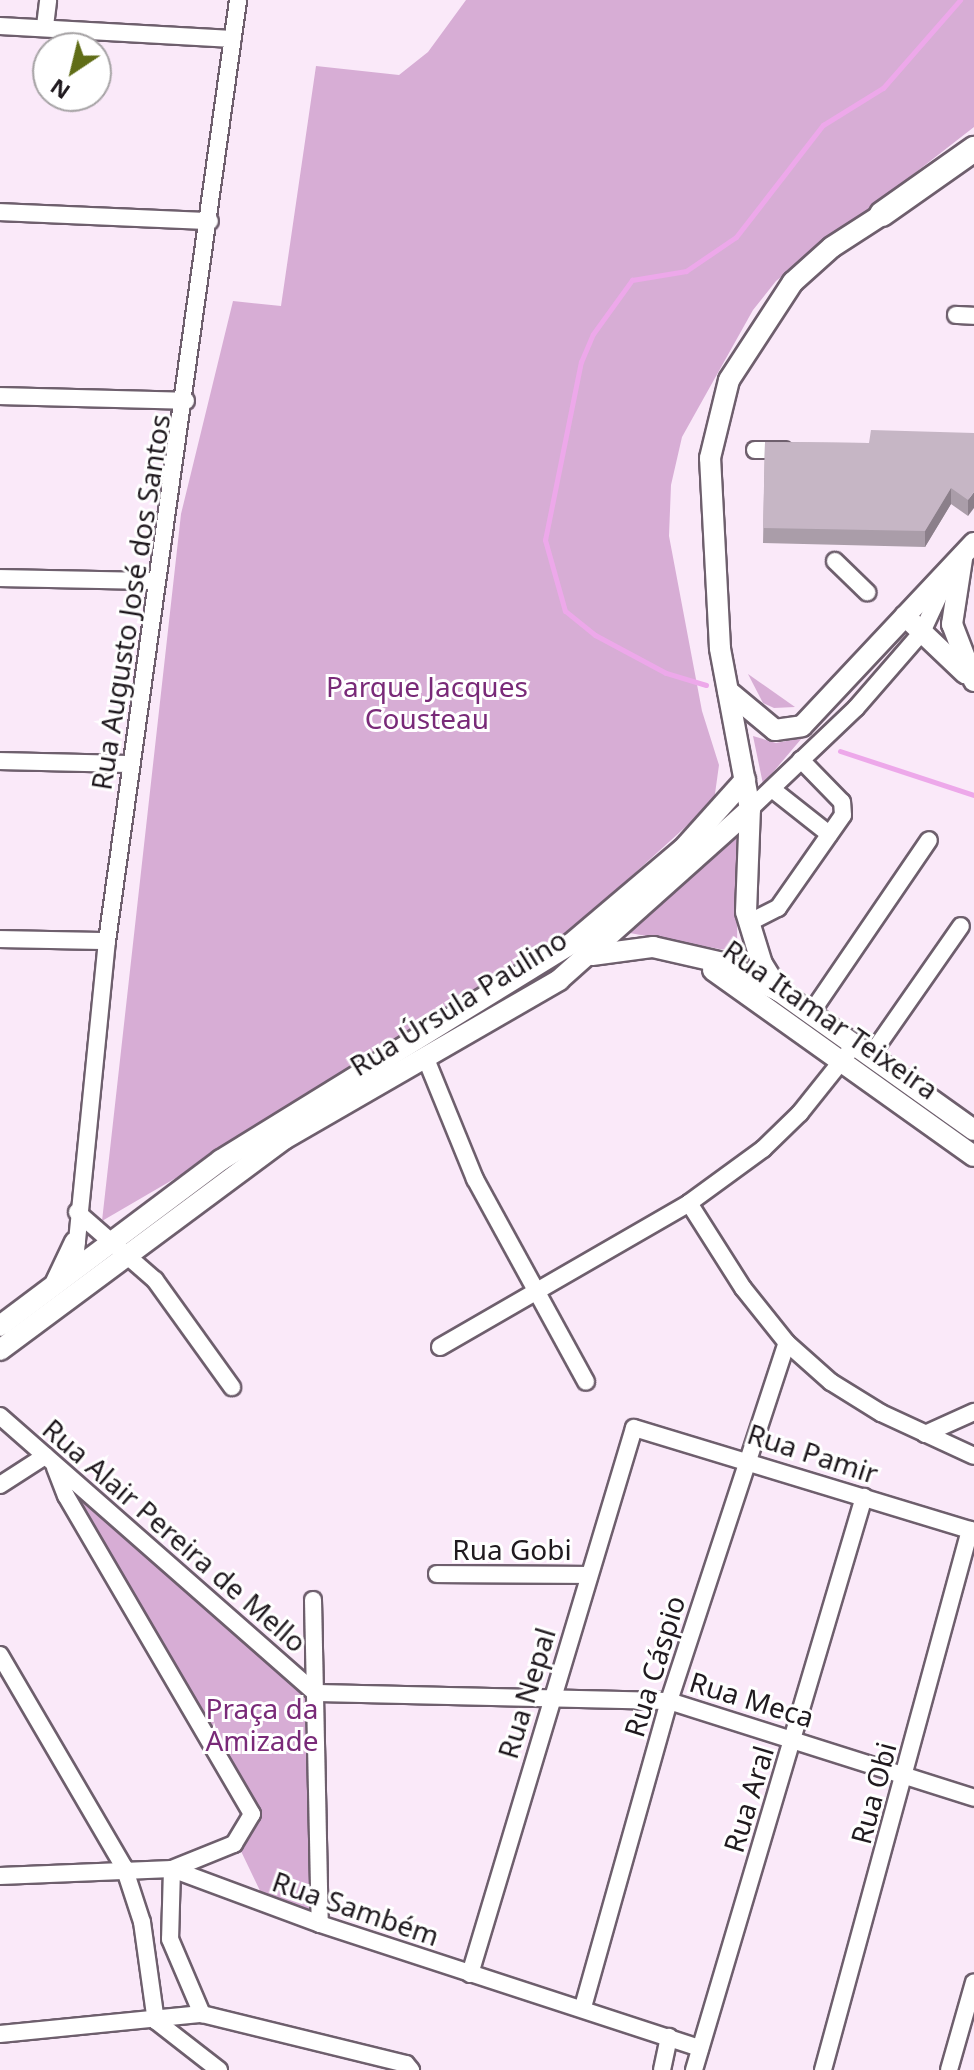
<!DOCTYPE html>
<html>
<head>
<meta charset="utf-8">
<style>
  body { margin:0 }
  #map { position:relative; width:974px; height:2070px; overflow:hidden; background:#fae9f9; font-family:"Noto Sans",sans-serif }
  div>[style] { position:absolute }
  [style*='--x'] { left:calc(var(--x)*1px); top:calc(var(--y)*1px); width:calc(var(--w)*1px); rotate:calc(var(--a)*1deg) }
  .green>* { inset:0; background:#d7add5 }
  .stream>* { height:5px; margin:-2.5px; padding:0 2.5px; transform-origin:2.5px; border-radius:2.5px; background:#eda8ea }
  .roads { filter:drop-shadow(2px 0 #6e5f6d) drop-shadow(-2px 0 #6e5f6d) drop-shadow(0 2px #6e5f6d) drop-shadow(0 -2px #6e5f6d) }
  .minor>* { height:16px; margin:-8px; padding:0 8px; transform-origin:8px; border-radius:8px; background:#fff }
  .major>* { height:20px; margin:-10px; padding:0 10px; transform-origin:10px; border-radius:10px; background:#fff }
  .highway>* { height:24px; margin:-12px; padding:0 12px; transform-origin:12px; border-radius:12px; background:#fff }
  .wall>* { inset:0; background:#aa9da9 }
  .shaded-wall>* { inset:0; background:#8b7f8a }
  .building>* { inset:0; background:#c6b6c5 }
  span { translate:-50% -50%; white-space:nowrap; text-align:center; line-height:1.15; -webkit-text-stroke:6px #fff; paint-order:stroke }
  .street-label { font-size:28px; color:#201a1f }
  .park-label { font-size:28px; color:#792a78 }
  .north { position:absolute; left:32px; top:32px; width:80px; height:80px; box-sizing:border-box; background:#fff; border:2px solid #a6a3a5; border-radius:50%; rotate:215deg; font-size:22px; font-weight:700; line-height:32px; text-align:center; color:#201a1f }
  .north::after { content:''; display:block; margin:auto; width:28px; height:36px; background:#606d17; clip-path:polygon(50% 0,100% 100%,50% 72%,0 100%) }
</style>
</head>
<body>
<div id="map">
  <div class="green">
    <i style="clip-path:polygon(466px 0,974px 0,974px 127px,776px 281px,753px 310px,682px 437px,671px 485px,669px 536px,702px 711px,719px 765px,714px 801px,570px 932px,423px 1034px,102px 1221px,181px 514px,233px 301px,281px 306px,316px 66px,399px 75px,428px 52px)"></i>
    <i style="clip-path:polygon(748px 674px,795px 707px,774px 708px,763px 703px)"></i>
    <i style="clip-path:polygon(753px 736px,776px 743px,802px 738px,763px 784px)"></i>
    <i style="clip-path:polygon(738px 831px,737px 952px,624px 932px,701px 867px)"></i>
    <i style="clip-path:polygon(60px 1474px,312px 1702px,317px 1915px,263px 1897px,239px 1847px,258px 1814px)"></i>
  </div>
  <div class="stream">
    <i style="--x:706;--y:685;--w:42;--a:-163.3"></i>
    <i style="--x:666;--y:673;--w:81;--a:-151.8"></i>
    <i style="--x:595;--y:635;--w:38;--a:-141"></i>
    <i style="--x:565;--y:611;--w:74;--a:-105.7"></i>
    <i style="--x:545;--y:540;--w:182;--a:-78.6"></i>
    <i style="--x:581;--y:362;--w:30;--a:-67"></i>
    <i style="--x:593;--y:334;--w:67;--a:-54.2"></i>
    <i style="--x:632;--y:280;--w:55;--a:-9.5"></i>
    <i style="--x:686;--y:271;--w:60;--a:-34.2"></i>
    <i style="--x:736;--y:237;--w:142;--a:-52.2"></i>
    <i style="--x:823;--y:125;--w:70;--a:-31.7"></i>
    <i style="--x:883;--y:88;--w:117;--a:-48.8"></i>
    <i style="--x:840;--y:751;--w:141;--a:18.2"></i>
  </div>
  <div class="roads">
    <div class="minor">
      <i style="--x:0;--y:26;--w:233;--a:3.2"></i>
      <i style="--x:45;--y:26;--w:26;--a:-83"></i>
      <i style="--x:0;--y:212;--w:210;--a:2.5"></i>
      <i style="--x:956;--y:315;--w:18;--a:3"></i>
      <i style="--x:0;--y:396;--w:186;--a:1.5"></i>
      <i style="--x:755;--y:450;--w:29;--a:0"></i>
      <i style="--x:835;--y:561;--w:45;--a:44.1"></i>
      <i style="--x:0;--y:578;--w:155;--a:1.1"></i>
      <i style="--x:0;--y:761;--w:131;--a:1.3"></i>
      <i style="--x:772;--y:789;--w:73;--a:38.3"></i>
      <i style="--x:750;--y:809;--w:146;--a:-43.6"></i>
      <i style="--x:856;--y:708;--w:101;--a:-49"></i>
      <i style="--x:922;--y:632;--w:64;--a:-65"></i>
      <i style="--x:748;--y:923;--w:34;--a:-27"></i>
      <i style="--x:778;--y:908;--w:113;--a:-55"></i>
      <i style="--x:843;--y:815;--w:13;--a:-94"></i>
      <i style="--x:842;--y:802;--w:59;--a:-134.3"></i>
      <i style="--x:0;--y:939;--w:107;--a:1.1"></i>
      <i style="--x:811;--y:1013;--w:209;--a:-55.7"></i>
      <i style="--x:871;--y:1055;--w:157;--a:-55.1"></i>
      <i style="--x:426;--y:1059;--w:130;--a:67.8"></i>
      <i style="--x:475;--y:1179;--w:231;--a:61.3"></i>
      <i style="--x:689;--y:1203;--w:101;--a:57.6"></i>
      <i style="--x:743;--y:1288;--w:70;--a:51.3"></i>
      <i style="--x:787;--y:1343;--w:59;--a:41.6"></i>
      <i style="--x:831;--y:1382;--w:59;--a:31.8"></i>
      <i style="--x:881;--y:1413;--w:102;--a:24.8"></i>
      <i style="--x:77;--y:1212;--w:103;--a:41.1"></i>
      <i style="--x:155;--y:1280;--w:132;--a:54.3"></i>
      <i style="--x:76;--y:1251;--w:312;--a:-84.3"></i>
      <i style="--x:107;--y:941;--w:950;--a:-82.07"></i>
      <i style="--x:440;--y:1347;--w:288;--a:-30"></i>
      <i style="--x:689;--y:1203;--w:92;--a:-36.1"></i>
      <i style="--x:763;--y:1149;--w:52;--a:-44.2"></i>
      <i style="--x:800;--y:1113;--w:88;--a:-51.4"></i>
      <i style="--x:0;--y:1416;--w:419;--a:41.3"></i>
      <i style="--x:315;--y:1693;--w:354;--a:1.3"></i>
      <i style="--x:669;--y:1701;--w:320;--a:17.6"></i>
      <i style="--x:925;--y:1434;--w:54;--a:-24.2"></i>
      <i style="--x:0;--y:1485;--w:54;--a:-32.8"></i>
      <i style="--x:437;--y:1574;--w:151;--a:0.4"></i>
      <i style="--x:313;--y:1600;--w:324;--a:88.8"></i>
      <i style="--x:0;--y:1655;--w:246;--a:59.7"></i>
      <i style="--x:124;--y:1867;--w:58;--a:71.9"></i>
      <i style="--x:142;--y:1922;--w:100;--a:82"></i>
      <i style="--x:156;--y:2021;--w:80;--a:37.9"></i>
      <i style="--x:172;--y:1869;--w:158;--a:20.4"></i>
      <i style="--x:320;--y:1924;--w:400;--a:18.1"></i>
      <i style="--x:172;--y:1869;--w:70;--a:91.6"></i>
      <i style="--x:170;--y:1939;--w:82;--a:66.9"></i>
      <i style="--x:0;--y:1876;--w:172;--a:-2.3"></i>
      <i style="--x:172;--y:1869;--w:67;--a:-22"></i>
      <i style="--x:234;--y:1844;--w:35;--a:-59"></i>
      <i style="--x:252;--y:1814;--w:368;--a:-120.3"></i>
      <i style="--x:66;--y:1496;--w:31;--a:-111"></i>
      <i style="--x:470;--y:1974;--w:570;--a:-73.28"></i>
      <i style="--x:634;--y:1428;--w:355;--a:16.9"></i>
      <i style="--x:583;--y:2007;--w:318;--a:-74.3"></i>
      <i style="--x:669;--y:1701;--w:377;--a:-71.8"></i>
      <i style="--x:0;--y:2034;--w:203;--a:-5.7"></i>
      <i style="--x:202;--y:2014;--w:210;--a:13.8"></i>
      <i style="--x:406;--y:2064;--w:8;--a:50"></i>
      <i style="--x:662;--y:2070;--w:34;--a:-78"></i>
      <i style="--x:694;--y:2070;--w:598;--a:-73.48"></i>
      <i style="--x:823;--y:2070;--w:560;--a:-74.77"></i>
      <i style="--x:949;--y:2070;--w:91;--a:-74.1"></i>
    </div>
    <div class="major">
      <i style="--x:962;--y:559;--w:66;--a:98.7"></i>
      <i style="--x:952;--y:624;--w:61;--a:68.9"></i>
      <i style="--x:905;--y:616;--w:83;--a:43.5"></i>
      <i style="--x:728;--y:691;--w:61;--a:39.7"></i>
      <i style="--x:775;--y:730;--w:27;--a:-8"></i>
      <i style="--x:802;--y:726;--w:251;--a:-46.8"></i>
      <i style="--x:592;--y:955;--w:62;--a:-7.5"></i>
      <i style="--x:653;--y:947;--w:72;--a:12.9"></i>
      <i style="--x:723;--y:963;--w:63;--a:26.6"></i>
      <i style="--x:779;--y:991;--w:239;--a:35.5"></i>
      <i style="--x:713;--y:970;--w:320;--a:35.5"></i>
      <i style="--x:779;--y:991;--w:32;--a:-122"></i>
      <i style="--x:762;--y:964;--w:54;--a:-107.1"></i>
      <i style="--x:746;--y:912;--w:103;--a:-87.8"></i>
      <i style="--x:750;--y:809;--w:164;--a:-100.6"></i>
      <i style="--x:720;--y:648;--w:190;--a:-93"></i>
      <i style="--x:710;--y:458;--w:80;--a:-76.3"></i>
      <i style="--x:729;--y:380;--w:117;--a:-56.9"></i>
      <i style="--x:793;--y:282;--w:52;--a:-41.9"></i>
      <i style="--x:832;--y:247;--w:74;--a:-32.8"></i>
      <i style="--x:56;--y:1282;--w:44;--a:-64.6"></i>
      <i style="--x:0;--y:1326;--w:276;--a:-36.9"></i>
      <i style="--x:221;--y:1160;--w:413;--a:-31.7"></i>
      <i style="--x:572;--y:943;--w:145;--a:-40.3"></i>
      <i style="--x:683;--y:849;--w:93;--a:-48.1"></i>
      <i style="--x:0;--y:1350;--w:354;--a:-36.6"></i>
      <i style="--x:284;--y:1139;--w:318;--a:-30"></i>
      <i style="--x:559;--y:980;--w:256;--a:-41.8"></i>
    </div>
    <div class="highway">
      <i style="--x:882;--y:214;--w:113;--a:-35.2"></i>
    </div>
  </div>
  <div class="wall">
    <i style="clip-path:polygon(974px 433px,968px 516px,951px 504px,925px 547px,763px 543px,765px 442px,869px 443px)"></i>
  </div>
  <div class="shaded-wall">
    <i style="clip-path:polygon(951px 488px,951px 504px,925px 547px,925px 531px)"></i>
    <i style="clip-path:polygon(974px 492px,974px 508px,968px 516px,968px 500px)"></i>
  </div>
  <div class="building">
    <i style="clip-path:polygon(871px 430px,974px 433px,974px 492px,968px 500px,951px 488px,925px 531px,763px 528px,765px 442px,869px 443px)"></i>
  </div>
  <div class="street-label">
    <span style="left:130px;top:602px;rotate:-81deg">Rua Augusto José dos Santos</span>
    <span style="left:458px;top:1002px;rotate:-32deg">Rua Úrsula Paulino</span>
    <span style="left:831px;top:1019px;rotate:35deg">Rua Itamar Teixeira</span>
    <span style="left:813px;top:1453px;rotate:18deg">Rua Pamir</span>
    <span style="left:175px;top:1535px;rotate:41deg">Rua Alair Pereira de Mello</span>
    <span style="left:512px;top:1549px">Rua Gobi</span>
    <span style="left:654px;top:1666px;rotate:-73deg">Rua Cáspio</span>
    <span style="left:526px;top:1693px;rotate:-73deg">Rua Nepal</span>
    <span style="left:752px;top:1699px;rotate:17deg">Rua Meca</span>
    <span style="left:873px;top:1793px;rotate:-75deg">Rua Obi</span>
    <span style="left:748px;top:1799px;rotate:-73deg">Rua Aral</span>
    <span style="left:356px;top:1908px;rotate:19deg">Rua Sambém</span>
  </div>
  <div class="park-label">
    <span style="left:427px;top:702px">Parque Jacques<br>Cousteau</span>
    <span style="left:262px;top:1724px">Praça da<br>Amizade</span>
  </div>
  <div class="north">N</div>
</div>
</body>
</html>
